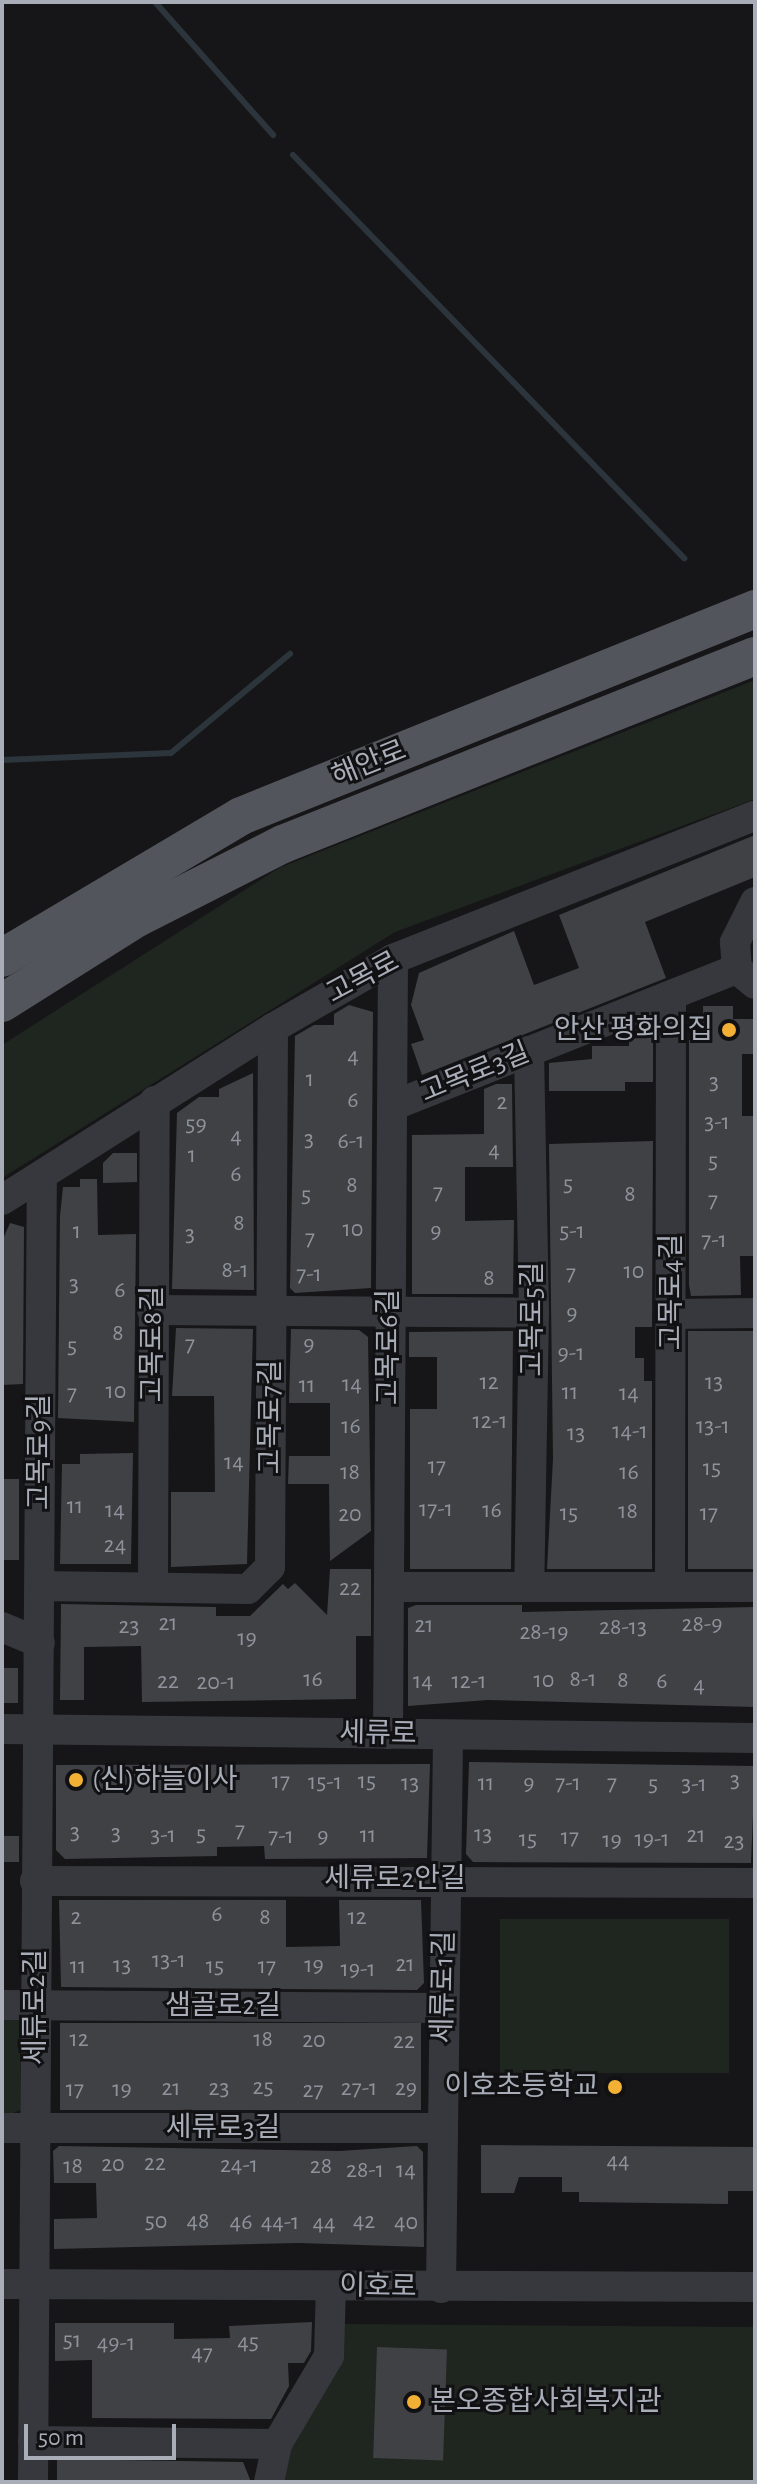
<!DOCTYPE html>
<html>
<head>
<meta charset="utf-8">
<style>
  body { margin:0 }
  #map { position:relative; width:757px; height:2484px; overflow:hidden; background:#161618; font-family:"Alegreya Sans","Noto Sans KR",sans-serif }
  div>[style] { position:absolute }
  [style*='--x'] { left:calc(var(--x)*1px); top:calc(var(--y)*1px); width:calc(var(--w)*1px); rotate:calc(var(--a)*1deg) }
  .green>* { inset:0; background:#1e261f; transform-origin:0 0 }
  .stream>* { height:6px; margin:-3px; padding:0 3px; transform-origin:3px; border-radius:3px; background:#2c353c }
  .building>* { inset:0; background:#404145; transform-origin:0 0 }
  .minor>* { height:30px; margin:-15px; padding:0 15px; transform-origin:15px; border-radius:15px; background:#37383d }
  .major>* { height:38px; margin:-19px; padding:0 19px; transform-origin:19px; border-radius:19px; background:#53555c }
  .dots>* { width:22px; height:22px; translate:-50% -50%; box-sizing:border-box; border:4px solid #111113; border-radius:50% }
  span { translate:-50% -50%; white-space:nowrap; text-align:center; line-height:1.15; -webkit-text-stroke:6px #111113; paint-order:stroke }
  .number-label { font-size:24px; color:#8e929b }
  .number-label span { -webkit-text-stroke-width:0 }
  .street-label { font-size:28px; color:#a8adb8 }
  .poi-label { font-size:28px; color:#a8adb8 }
  .right { translate:-100% -50%; text-align:right }
  .left { translate:0 -50%; text-align:left }
  .frame { position:absolute; inset:0; border:4px solid #a8adb8; pointer-events:none }
  .scale { position:absolute; left:24px; top:2424px; width:152px; height:36px; box-sizing:border-box; border:4px solid #a8adb8; border-top:0; padding-left:10px; font-size:24px; line-height:28px; white-space:nowrap; color:#a8adb8; -webkit-text-stroke:6px #111113; paint-order:stroke }
</style>
</head>
<body>
<div id="map">
  <div class="green">
    <i style="clip-path:polygon(755px 680px,755px 799px,395px 932px,2px 1178px,2px 1045px,279px 868px)"></i>
    <i style="left:500px;top:1919px;width:229px;height:154px"></i>
    <i style="clip-path:polygon(13px 2013px,20px 2021px,21px 2110px,2px 2117px,2px 2014px)"></i>
    <i style="clip-path:polygon(344px 2324px,755px 2327px,755px 2482px,283px 2482px,279px 2456px)"></i>
  </div>
  <div class="stream">
    <i style="--x:155;--y:2;--w:178;--a:48.4"></i>
    <i style="--x:293;--y:155;--w:562;--a:45.87"></i>
    <i style="--x:2;--y:760;--w:169;--a:-2.4"></i>
    <i style="--x:171;--y:753;--w:155;--a:-39.8"></i>
  </div>
  <div class="building">
    <i style="clip-path:polygon(755px 835px,755px 877px,645px 922px,666px 978px,422px 1075px,411px 1044px,424px 1040px,411px 1005px,419px 973px,514px 931px,534px 985px,579px 968px,559px 915px)"></i>
    <i style="clip-path:polygon(349px 1005px,373px 1012px,371px 1288px,295px 1293px,290px 1288px,295px 1036px,314px 1025px,334px 1025px,334px 1014px)"></i>
    <i style="clip-path:polygon(703px 1006px,733px 1006px,733px 1019px,755px 1019px,755px 1054px,742px 1054px,742px 1116px,755px 1116px,755px 1256px,740px 1256px,741px 1295px,691px 1296px,689px 1285px,689px 1040px,704px 1040px)"></i>
    <i style="clip-path:polygon(653px 1027px,653px 1082px,625px 1082px,625px 1091px,549px 1091px,549px 1063px,592px 1059px,592px 1046px,629px 1046px,629px 1031px)"></i>
    <i style="clip-path:polygon(253px 1073px,254px 1290px,172px 1289px,177px 1113px,199px 1097px,219px 1097px,219px 1089px)"></i>
    <i style="clip-path:polygon(496px 1084px,512px 1084px,513px 1167px,465px 1167px,465px 1221px,514px 1220px,513px 1294px,412px 1294px,412px 1135px,484px 1134px,484px 1089px)"></i>
    <i style="clip-path:polygon(653px 1141px,652px 1327px,635px 1327px,635px 1358px,644px 1358px,644px 1381px,652px 1381px,652px 1569px,547px 1569px,553px 1459px,549px 1144px)"></i>
    <i style="clip-path:polygon(113px 1153px,137px 1153px,137px 1182px,103px 1183px,103px 1163px)"></i>
    <i style="clip-path:polygon(80px 1179px,97px 1179px,98px 1235px,136px 1234px,134px 1422px,58px 1418px,60px 1216px,63px 1187px,80px 1187px)"></i>
    <i style="clip-path:polygon(10px 1223px,24px 1227px,23px 1384px,2px 1385px,2px 1241px)"></i>
    <i style="clip-path:polygon(176px 1328px,253px 1329px,247px 1564px,171px 1567px,171px 1492px,215px 1492px,214px 1396px,172px 1396px)"></i>
    <i style="clip-path:polygon(291px 1329px,359px 1330px,368px 1337px,371px 1531px,330px 1561px,329px 1484px,288px 1484px,289px 1456px,330px 1456px,330px 1403px,289px 1403px)"></i>
    <i style="clip-path:polygon(513px 1331px,511px 1569px,410px 1569px,410px 1409px,437px 1409px,437px 1357px,409px 1357px,409px 1332px)"></i>
    <i style="left:755px;top:1331px;width:238px;height:67px;rotate:90deg"></i>
    <i style="clip-path:polygon(133px 1453px,131px 1564px,60px 1564px,62px 1464px,80px 1464px,80px 1454px)"></i>
    <i style="left:2px;top:1479px;width:17px;height:81px"></i>
    <i style="clip-path:polygon(330px 1569px,371px 1569px,371px 1636px,356px 1636px,356px 1699px,142px 1702px,141px 1646px,84px 1647px,84px 1700px,60px 1700px,61px 1604px,216px 1607px,216px 1616px,250px 1616px,283px 1584px,288px 1589px,295px 1583px,327px 1615px)"></i>
    <i style="clip-path:polygon(416px 1605px,522px 1605px,522px 1612px,755px 1607px,755px 1707px,488px 1700px,408px 1706px,408px 1608px)"></i>
    <i style="left:2px;top:1668px;width:16px;height:35px"></i>
    <i style="clip-path:polygon(469px 1762px,755px 1766px,751px 1863px,473px 1862px,466px 1854px)"></i>
    <i style="clip-path:polygon(430px 1764px,427px 1858px,265px 1859px,264px 1846px,217px 1847px,217px 1856px,65px 1859px,56px 1850px,56px 1765px)"></i>
    <i style="left:2px;top:1836px;width:17px;height:26px"></i>
    <i style="clip-path:polygon(59px 1900px,286px 1900px,286px 1947px,340px 1946px,339px 1900px,421px 1900px,424px 1983px,417px 1990px,61px 1987px)"></i>
    <i style="left:60px;top:2023px;width:361px;height:87px"></i>
    <i style="clip-path:polygon(481px 2145px,755px 2147px,755px 2191px,728px 2191px,728px 2204px,579px 2202px,579px 2192px,562px 2192px,562px 2177px,519px 2177px,514px 2193px,481px 2193px)"></i>
    <i style="clip-path:polygon(59px 2146px,339px 2151px,417px 2146px,423px 2152px,424px 2247px,299px 2243px,54px 2249px,54px 2219px,97px 2218px,96px 2183px,54px 2183px,53px 2151px)"></i>
    <i style="clip-path:polygon(312px 2322px,311px 2351px,304px 2363px,288px 2363px,289px 2386px,271px 2419px,92px 2418px,92px 2360px,55px 2361px,55px 2323px,174px 2323px,174px 2339px,230px 2338px,229px 2326px)"></i>
    <i style="left:377px;top:2347px;width:70px;height:111px;rotate:2deg"></i>
    <i style="clip-path:polygon(57px 2459px,243px 2462px,251px 2482px,57px 2482px)"></i>
  </div>
  <div class="minor">
    <i style="--x:755;--y:902;--w:45;--a:116.6"></i>
    <i style="--x:735;--y:942;--w:27;--a:86"></i>
    <i style="--x:737;--y:969;--w:23;--a:40"></i>
    <i style="--x:529;--y:1051;--w:262;--a:88.9"></i>
    <i style="--x:534;--y:1313;--w:274;--a:91"></i>
    <i style="--x:392;--y:1106;--w:371;--a:-21.7"></i>
    <i style="--x:2;--y:1200;--w:321;--a:-32.4"></i>
    <i style="--x:273;--y:1028;--w:138;--a:-29.9"></i>
    <i style="--x:393;--y:959;--w:389;--a:-21.6"></i>
    <i style="--x:152;--y:1310;--w:382;--a:0.4"></i>
    <i style="--x:672;--y:1314;--w:83;--a:-0.7"></i>
    <i style="--x:40;--y:1586;--w:208;--a:0.8"></i>
    <i style="--x:248;--y:1589;--w:31;--a:-45"></i>
    <i style="--x:270;--y:1567;--w:539;--a:-89.68"></i>
    <i style="--x:153;--y:1586;--w:485;--a:-89.8"></i>
    <i style="--x:670;--y:1586;--w:589;--a:-89.9"></i>
    <i style="--x:390;--y:1587;--w:365;--a:0"></i>
    <i style="--x:2;--y:1627;--w:41;--a:22.8"></i>
    <i style="--x:2;--y:1729;--w:753;--a:0.68"></i>
    <i style="--x:388;--y:1734;--w:775;--a:-89.63"></i>
    <i style="--x:35;--y:1881;--w:720;--a:0.16"></i>
    <i style="--x:2;--y:2005;--w:441;--a:0.4"></i>
    <i style="--x:2;--y:2128;--w:441;--a:0"></i>
    <i style="--x:2;--y:2284;--w:753;--a:0.23"></i>
    <i style="--x:441;--y:2288;--w:553;--a:-89.27"></i>
    <i style="--x:33;--y:2441;--w:244;--a:0.7"></i>
    <i style="--x:33;--y:2482;--w:1307;--a:-89.61"></i>
    <i style="--x:269;--y:2482;--w:39;--a:-78"></i>
    <i style="--x:277;--y:2444;--w:102;--a:-59.4"></i>
    <i style="--x:329;--y:2356;--w:70;--a:-88.4"></i>
  </div>
  <div class="major">
    <i style="--x:2;--y:958;--w:278;--a:-30.7"></i>
    <i style="--x:241;--y:816;--w:554;--a:-21.94"></i>
    <i style="--x:2;--y:1003;--w:160;--a:-32.2"></i>
    <i style="--x:137;--y:918;--w:164;--a:-26.9"></i>
    <i style="--x:283;--y:844;--w:508;--a:-21.72"></i>
  </div>
  <div class="dots">
    <i style="left:729px;top:1030px;background:#f2b134"></i>
    <i style="left:76px;top:1780px;background:#f2b134"></i>
    <i style="left:615px;top:2087px;background:#f2b134"></i>
    <i style="left:414px;top:2402px;background:#f2b134"></i>
  </div>
  <div class="number-label">
    <span style="left:353px;top:1057px">4</span>
    <span style="left:310px;top:1080px">1</span>
    <span style="left:714px;top:1083px">3</span>
    <span style="left:353px;top:1101px">6</span>
    <span style="left:502px;top:1103px">2</span>
    <span style="left:717px;top:1123px">3-1</span>
    <span style="left:196px;top:1125px">59</span>
    <span style="left:236px;top:1137px">4</span>
    <span style="left:309px;top:1140px">3</span>
    <span style="left:351px;top:1142px">6-1</span>
    <span style="left:494px;top:1151px">4</span>
    <span style="left:192px;top:1156px">1</span>
    <span style="left:713px;top:1162px">5</span>
    <span style="left:236px;top:1175px">6</span>
    <span style="left:568px;top:1185px">5</span>
    <span style="left:352px;top:1186px">8</span>
    <span style="left:438px;top:1193px">7</span>
    <span style="left:630px;top:1195px">8</span>
    <span style="left:306px;top:1196px">5</span>
    <span style="left:713px;top:1201px">7</span>
    <span style="left:239px;top:1224px">8</span>
    <span style="left:353px;top:1230px">10</span>
    <span style="left:77px;top:1232px">1</span>
    <span style="left:436px;top:1232px">9</span>
    <span style="left:572px;top:1232px">5-1</span>
    <span style="left:190px;top:1235px">3</span>
    <span style="left:310px;top:1239px">7</span>
    <span style="left:714px;top:1241px">7-1</span>
    <span style="left:235px;top:1271px">8-1</span>
    <span style="left:634px;top:1272px">10</span>
    <span style="left:571px;top:1274px">7</span>
    <span style="left:309px;top:1275px">7-1</span>
    <span style="left:489px;top:1279px">8</span>
    <span style="left:74px;top:1285px">3</span>
    <span style="left:120px;top:1291px">6</span>
    <span style="left:572px;top:1314px">9</span>
    <span style="left:118px;top:1334px">8</span>
    <span style="left:190px;top:1345px">7</span>
    <span style="left:309px;top:1345px">9</span>
    <span style="left:72px;top:1347px">5</span>
    <span style="left:571px;top:1354px">9-1</span>
    <span style="left:489px;top:1383px">12</span>
    <span style="left:714px;top:1383px">13</span>
    <span style="left:352px;top:1385px">14</span>
    <span style="left:307px;top:1386px">11</span>
    <span style="left:116px;top:1392px">10</span>
    <span style="left:570px;top:1393px">11</span>
    <span style="left:72px;top:1394px">7</span>
    <span style="left:629px;top:1394px">14</span>
    <span style="left:490px;top:1422px">12-1</span>
    <span style="left:351px;top:1427px">16</span>
    <span style="left:713px;top:1427px">13-1</span>
    <span style="left:630px;top:1432px">14-1</span>
    <span style="left:576px;top:1434px">13</span>
    <span style="left:234px;top:1463px">14</span>
    <span style="left:437px;top:1467px">17</span>
    <span style="left:712px;top:1469px">15</span>
    <span style="left:350px;top:1473px">18</span>
    <span style="left:629px;top:1473px">16</span>
    <span style="left:75px;top:1507px">11</span>
    <span style="left:436px;top:1510px">17-1</span>
    <span style="left:115px;top:1511px">14</span>
    <span style="left:492px;top:1511px">16</span>
    <span style="left:628px;top:1512px">18</span>
    <span style="left:569px;top:1514px">15</span>
    <span style="left:709px;top:1514px">17</span>
    <span style="left:350px;top:1515px">20</span>
    <span style="left:115px;top:1546px">24</span>
    <span style="left:350px;top:1589px">22</span>
    <span style="left:168px;top:1624px">21</span>
    <span style="left:702px;top:1625px">28-9</span>
    <span style="left:424px;top:1626px">21</span>
    <span style="left:129px;top:1627px">23</span>
    <span style="left:623px;top:1628px">28-13</span>
    <span style="left:544px;top:1633px">28-19</span>
    <span style="left:247px;top:1639px">19</span>
    <span style="left:313px;top:1680px">16</span>
    <span style="left:583px;top:1680px">8-1</span>
    <span style="left:544px;top:1681px">10</span>
    <span style="left:623px;top:1681px">8</span>
    <span style="left:168px;top:1682px">22</span>
    <span style="left:423px;top:1682px">14</span>
    <span style="left:469px;top:1682px">12-1</span>
    <span style="left:662px;top:1682px">6</span>
    <span style="left:216px;top:1683px">20-1</span>
    <span style="left:699px;top:1686px">4</span>
    <span style="left:735px;top:1781px">3</span>
    <span style="left:281px;top:1782px">17</span>
    <span style="left:367px;top:1782px">15</span>
    <span style="left:325px;top:1783px">15-1</span>
    <span style="left:410px;top:1784px">13</span>
    <span style="left:486px;top:1784px">11</span>
    <span style="left:529px;top:1784px">9</span>
    <span style="left:568px;top:1784px">7-1</span>
    <span style="left:612px;top:1784px">7</span>
    <span style="left:653px;top:1785px">5</span>
    <span style="left:694px;top:1785px">3-1</span>
    <span style="left:240px;top:1831px">7</span>
    <span style="left:75px;top:1833px">3</span>
    <span style="left:116px;top:1834px">3</span>
    <span style="left:201px;top:1835px">5</span>
    <span style="left:483px;top:1835px">13</span>
    <span style="left:163px;top:1836px">3-1</span>
    <span style="left:368px;top:1836px">11</span>
    <span style="left:696px;top:1836px">21</span>
    <span style="left:281px;top:1837px">7-1</span>
    <span style="left:323px;top:1837px">9</span>
    <span style="left:570px;top:1838px">17</span>
    <span style="left:528px;top:1840px">15</span>
    <span style="left:652px;top:1840px">19-1</span>
    <span style="left:612px;top:1841px">19</span>
    <span style="left:734px;top:1842px">23</span>
    <span style="left:217px;top:1915px">6</span>
    <span style="left:76px;top:1918px">2</span>
    <span style="left:265px;top:1918px">8</span>
    <span style="left:357px;top:1918px">12</span>
    <span style="left:169px;top:1961px">13-1</span>
    <span style="left:405px;top:1965px">21</span>
    <span style="left:122px;top:1966px">13</span>
    <span style="left:314px;top:1966px">19</span>
    <span style="left:78px;top:1967px">11</span>
    <span style="left:215px;top:1967px">15</span>
    <span style="left:267px;top:1967px">17</span>
    <span style="left:358px;top:1970px">19-1</span>
    <span style="left:79px;top:2040px">12</span>
    <span style="left:263px;top:2040px">18</span>
    <span style="left:314px;top:2041px">20</span>
    <span style="left:404px;top:2042px">22</span>
    <span style="left:263px;top:2088px">25</span>
    <span style="left:171px;top:2089px">21</span>
    <span style="left:219px;top:2089px">23</span>
    <span style="left:359px;top:2089px">27-1</span>
    <span style="left:406px;top:2089px">29</span>
    <span style="left:75px;top:2090px">17</span>
    <span style="left:122px;top:2090px">19</span>
    <span style="left:313px;top:2091px">27</span>
    <span style="left:618px;top:2162px">44</span>
    <span style="left:155px;top:2164px">22</span>
    <span style="left:113px;top:2165px">20</span>
    <span style="left:239px;top:2166px">24-1</span>
    <span style="left:73px;top:2167px">18</span>
    <span style="left:321px;top:2167px">28</span>
    <span style="left:365px;top:2171px">28-1</span>
    <span style="left:406px;top:2171px">14</span>
    <span style="left:156px;top:2222px">50</span>
    <span style="left:198px;top:2222px">48</span>
    <span style="left:364px;top:2222px">42</span>
    <span style="left:241px;top:2223px">46</span>
    <span style="left:280px;top:2223px">44-1</span>
    <span style="left:406px;top:2223px">40</span>
    <span style="left:324px;top:2224px">44</span>
    <span style="left:72px;top:2341px">51</span>
    <span style="left:248px;top:2343px">45</span>
    <span style="left:116px;top:2344px">49-1</span>
    <span style="left:202px;top:2354px">47</span>
  </div>
  <div class="street-label">
    <span style="left:369px;top:764px;rotate:-22deg">해안로</span>
    <span style="left:363px;top:978px;rotate:-28deg">고목로</span>
    <span style="left:475px;top:1073px;rotate:-22deg">고목로3길</span>
    <span style="left:672px;top:1292px;rotate:-90deg">고목로4길</span>
    <span style="left:533px;top:1319px;rotate:-90deg">고목로5길</span>
    <span style="left:153px;top:1344px;rotate:-90deg">고목로8길</span>
    <span style="left:389px;top:1347px;rotate:-90deg">고목로6길</span>
    <span style="left:271px;top:1417px;rotate:-90deg">고목로7길</span>
    <span style="left:40px;top:1452px;rotate:-90deg">고목로9길</span>
    <span style="left:378px;top:1734px;rotate:1deg">세류로</span>
    <span style="left:395px;top:1879px">세류로2안길</span>
    <span style="left:444px;top:1987px;rotate:-89deg">세류로1길</span>
    <span style="left:223px;top:2006px">샘골로2길</span>
    <span style="left:36px;top:2007px;rotate:-90deg">세류로2길</span>
    <span style="left:223px;top:2128px">세류로3길</span>
    <span style="left:378px;top:2287px;rotate:1deg">이호로</span>
  </div>
  <div class="poi-label">
    <span class="right" style="left:713px;top:1030px">안산 평화의집</span>
    <span class="left" style="left:92px;top:1780px">(신)하늘이사</span>
    <span class="right" style="left:599px;top:2087px">이호초등학교</span>
    <span class="left" style="left:430px;top:2402px">본오종합사회복지관</span>
  </div>
  <div class="frame"></div>
  <div class="scale">50 m</div>
</div>
</body>
</html>
